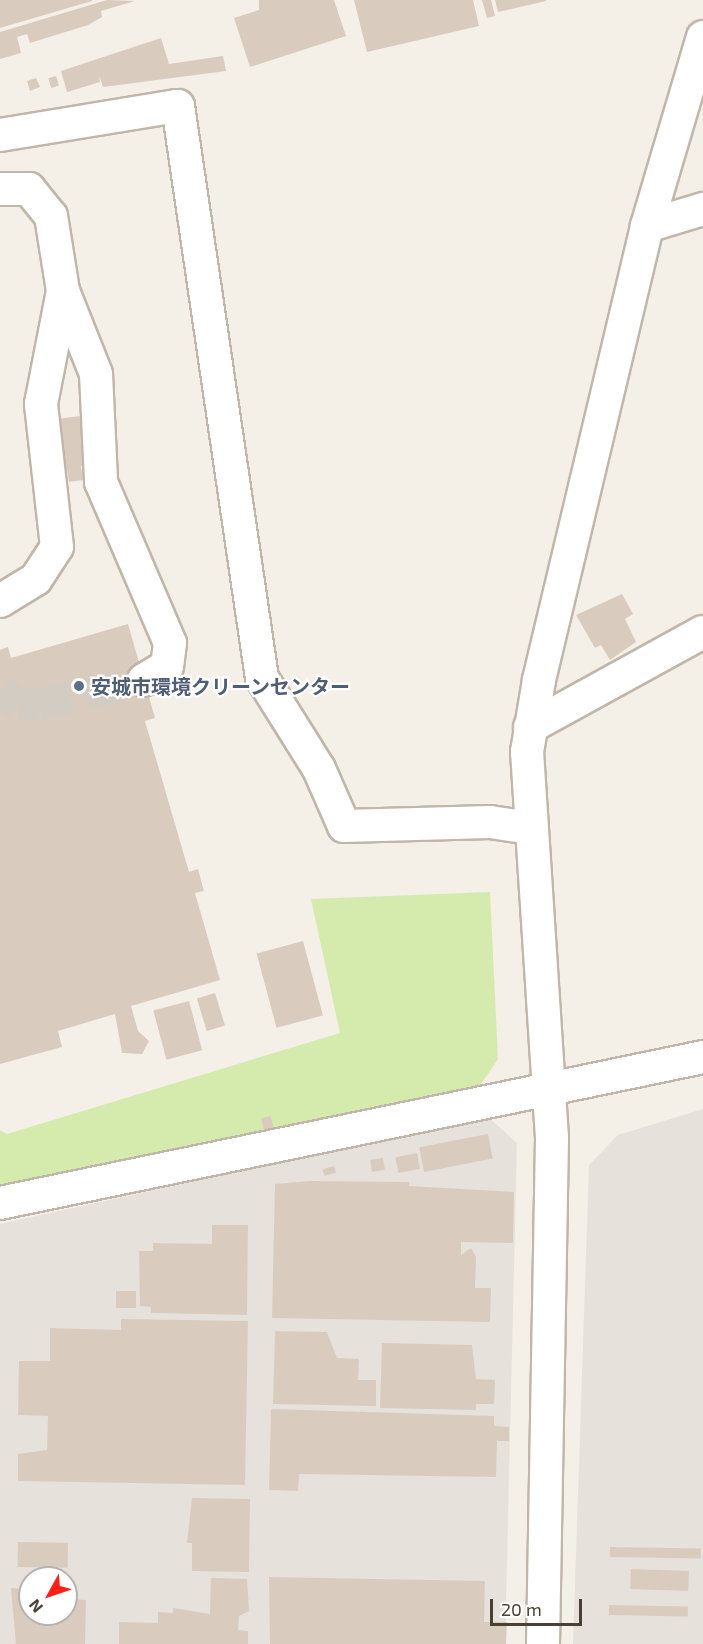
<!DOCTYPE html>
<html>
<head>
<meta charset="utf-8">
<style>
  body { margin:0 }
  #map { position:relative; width:703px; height:1644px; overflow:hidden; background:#f4efe7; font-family:"Exo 2","Noto Sans JP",sans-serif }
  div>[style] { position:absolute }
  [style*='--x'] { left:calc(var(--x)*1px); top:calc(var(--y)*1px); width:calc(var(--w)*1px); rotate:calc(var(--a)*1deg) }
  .industrial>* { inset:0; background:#e7e1dc }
  .green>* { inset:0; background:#d5ebae }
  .building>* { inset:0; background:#d9ccbf; transform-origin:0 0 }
  .minor-tunnel>* { height:32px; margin-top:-16px; transform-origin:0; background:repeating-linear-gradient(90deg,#d2ccc3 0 32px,transparent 0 48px) }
  .roads { filter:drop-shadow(2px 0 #c0b6a9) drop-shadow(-2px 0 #c0b6a9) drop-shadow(0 2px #c0b6a9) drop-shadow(0 -2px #c0b6a9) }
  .minor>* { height:32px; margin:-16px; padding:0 16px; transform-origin:16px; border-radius:16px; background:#fff }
  .dots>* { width:16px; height:16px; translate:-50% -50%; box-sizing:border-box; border:3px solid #fff; border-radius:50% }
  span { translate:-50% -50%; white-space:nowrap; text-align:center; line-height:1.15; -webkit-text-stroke:4.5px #fff; paint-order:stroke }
  .service-label { font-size:20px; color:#4e5e75; font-weight:700 }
  .left { translate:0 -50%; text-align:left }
  .north { position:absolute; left:18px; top:1566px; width:60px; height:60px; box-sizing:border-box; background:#fff; border:2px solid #b6b2ae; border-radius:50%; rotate:230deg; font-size:16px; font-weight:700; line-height:24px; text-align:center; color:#483f35 }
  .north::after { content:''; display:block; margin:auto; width:21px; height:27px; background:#ff1f13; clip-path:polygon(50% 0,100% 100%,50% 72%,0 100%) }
  .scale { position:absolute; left:490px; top:1599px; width:92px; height:27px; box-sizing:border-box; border:3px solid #483f35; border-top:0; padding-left:8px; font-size:18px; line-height:21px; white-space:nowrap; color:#483f35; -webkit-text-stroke:4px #fff; paint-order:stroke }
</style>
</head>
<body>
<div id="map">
  <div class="industrial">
    <i style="clip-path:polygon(703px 1109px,703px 1644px,573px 1644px,589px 1165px,618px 1135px)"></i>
    <i style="clip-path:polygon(evenodd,488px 1117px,517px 1143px,505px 1644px,0 1644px,0 1224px,488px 1117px,30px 1578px,66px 1578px,66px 1614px,30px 1614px,30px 1578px)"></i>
  </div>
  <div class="green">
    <i style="clip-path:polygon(490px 892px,498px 1059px,479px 1087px,0 1186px,0 1130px,7px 1134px,340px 1033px,311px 899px)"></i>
  </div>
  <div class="building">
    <i style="clip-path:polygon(0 0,92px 0,92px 1px,0 28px)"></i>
    <i style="clip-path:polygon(107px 0,135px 1px,101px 11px,102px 17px,88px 25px,30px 43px,27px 34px,17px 37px,21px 53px,0 59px,0 32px)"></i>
    <i style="clip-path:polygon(259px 0,334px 0,346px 36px,250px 67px,234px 18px,259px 10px)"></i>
    <i style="clip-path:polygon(354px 0,473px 0,479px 26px,367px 52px)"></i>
    <i style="clip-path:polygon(482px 0,491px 0,495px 16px,487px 18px)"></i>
    <i style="clip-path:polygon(495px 0,546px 0,546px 1px,498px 12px)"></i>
    <i style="clip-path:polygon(161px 38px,169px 64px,223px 56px,226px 71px,103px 87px,99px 75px,100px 82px,67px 92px,61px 71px)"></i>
    <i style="left:56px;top:76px;width:10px;height:8px;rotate:73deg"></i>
    <i style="clip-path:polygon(36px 78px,40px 87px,30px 91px,27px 81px)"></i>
    <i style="clip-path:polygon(100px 414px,105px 463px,81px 466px,83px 480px,69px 482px,67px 468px,43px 471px,37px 421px)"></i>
    <i style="clip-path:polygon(622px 594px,633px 614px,625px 619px,636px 642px,610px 660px,601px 645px,595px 648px,576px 615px)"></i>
    <i style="clip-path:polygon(128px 624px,155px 718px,145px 721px,189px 872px,198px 869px,204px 891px,195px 893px,220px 980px,131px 1006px,138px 1031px,149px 1041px,142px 1054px,122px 1053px,115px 1014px,58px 1031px,62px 1047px,0 1064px,0 650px,8px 647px,11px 658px)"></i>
    <i style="left:303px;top:941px;width:77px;height:48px;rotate:75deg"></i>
    <i style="left:215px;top:993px;width:34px;height:19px;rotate:73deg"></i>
    <i style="left:189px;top:1001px;width:51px;height:37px;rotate:75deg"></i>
    <i style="left:271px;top:1116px;width:14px;height:10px;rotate:78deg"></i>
    <i style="left:488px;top:1134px;width:25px;height:70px;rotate:79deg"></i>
    <i style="left:417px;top:1153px;width:16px;height:22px;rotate:79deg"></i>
    <i style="left:383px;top:1158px;width:12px;height:13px;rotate:81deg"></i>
    <i style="left:334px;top:1166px;width:7px;height:12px;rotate:74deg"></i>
    <i style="clip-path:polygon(310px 1181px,409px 1182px,409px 1186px,514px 1192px,513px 1243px,461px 1242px,461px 1255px,471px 1248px,476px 1257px,475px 1288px,491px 1288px,490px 1322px,272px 1318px,275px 1184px)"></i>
    <i style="clip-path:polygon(212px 1225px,248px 1225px,247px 1315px,151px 1313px,151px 1307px,140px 1306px,139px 1251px,153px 1251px,153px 1243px,212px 1244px)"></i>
    <i style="left:136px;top:1291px;width:17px;height:20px;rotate:90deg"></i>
    <i style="clip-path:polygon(121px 1319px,248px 1321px,245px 1485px,18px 1481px,18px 1454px,47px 1450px,48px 1416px,18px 1415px,19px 1361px,50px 1361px,50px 1328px,121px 1330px)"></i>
    <i style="clip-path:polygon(275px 1331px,327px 1332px,337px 1358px,359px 1359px,358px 1380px,376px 1380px,376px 1406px,273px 1404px)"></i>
    <i style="clip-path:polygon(382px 1343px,472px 1345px,476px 1379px,495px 1380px,494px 1404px,476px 1404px,476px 1410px,380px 1408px)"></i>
    <i style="clip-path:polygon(271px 1409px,494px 1416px,494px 1426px,509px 1427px,509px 1441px,497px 1441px,496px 1477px,299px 1474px,298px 1491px,269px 1490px)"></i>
    <i style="clip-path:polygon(192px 1498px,250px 1499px,249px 1572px,192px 1571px,192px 1543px,187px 1543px)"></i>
    <i style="left:18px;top:1542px;width:50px;height:25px;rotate:1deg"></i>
    <i style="left:610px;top:1547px;width:91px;height:10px;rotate:1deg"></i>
    <i style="left:631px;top:1569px;width:58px;height:20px;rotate:2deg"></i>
    <i style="clip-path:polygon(269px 1577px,485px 1581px,484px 1622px,507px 1622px,506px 1644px,270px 1644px)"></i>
    <i style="clip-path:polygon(211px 1578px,247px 1579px,249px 1611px,239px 1616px,238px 1630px,248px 1631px,248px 1644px,119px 1644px,119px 1622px,158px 1623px,158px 1612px,173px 1613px,173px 1608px,210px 1614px)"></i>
    <i style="clip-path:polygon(11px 1588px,30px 1589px,30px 1614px,66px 1614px,69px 1599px,86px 1600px,85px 1644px,16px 1644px)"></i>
    <i style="left:609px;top:1605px;width:79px;height:10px;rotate:1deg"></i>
  </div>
  <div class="minor-tunnel">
    <i style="--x:0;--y:691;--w:23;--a:38"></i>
    <i style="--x:18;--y:705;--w:21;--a:0"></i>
    <i style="--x:39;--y:705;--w:108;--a:-13.4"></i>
  </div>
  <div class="roads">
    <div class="minor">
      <i style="--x:0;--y:135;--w:180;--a:-9.3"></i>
      <i style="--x:178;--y:106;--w:578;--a:81.65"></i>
      <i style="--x:262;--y:678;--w:107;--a:57.9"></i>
      <i style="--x:319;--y:769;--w:62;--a:66.3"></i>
      <i style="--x:344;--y:826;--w:146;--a:-1.6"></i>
      <i style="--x:490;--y:822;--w:40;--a:8.5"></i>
      <i style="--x:0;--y:189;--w:29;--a:0"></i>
      <i style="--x:29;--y:189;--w:35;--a:51"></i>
      <i style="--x:51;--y:216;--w:76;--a:80.9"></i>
      <i style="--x:63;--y:291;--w:89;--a:68.3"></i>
      <i style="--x:96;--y:374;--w:108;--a:87.3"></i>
      <i style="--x:101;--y:482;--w:175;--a:66.8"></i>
      <i style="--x:170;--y:643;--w:23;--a:97"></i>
      <i style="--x:167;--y:666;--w:27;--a:149"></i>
      <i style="--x:647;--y:226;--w:59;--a:-16.9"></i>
      <i style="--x:0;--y:601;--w:42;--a:-31.4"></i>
      <i style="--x:36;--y:579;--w:38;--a:-57"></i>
      <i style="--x:57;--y:547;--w:144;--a:-96.4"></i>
      <i style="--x:41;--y:404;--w:115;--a:-79"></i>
      <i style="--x:530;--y:727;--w:197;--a:-28.8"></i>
      <i style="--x:0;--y:1203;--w:718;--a:-11.73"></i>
      <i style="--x:543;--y:1644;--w:506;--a:-88.98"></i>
      <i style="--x:552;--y:1138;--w:387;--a:-93.7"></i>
      <i style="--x:527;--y:752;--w:73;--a:-80.5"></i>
      <i style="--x:539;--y:680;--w:467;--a:-76.6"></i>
      <i style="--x:647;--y:226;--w:197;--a:-73.5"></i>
    </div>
  </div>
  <div class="dots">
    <i style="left:79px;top:686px;background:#5c6f8a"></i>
  </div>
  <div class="service-label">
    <span class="left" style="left:91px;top:686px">安城市環境クリーンセンター</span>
  </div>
  <div class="north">N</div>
  <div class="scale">20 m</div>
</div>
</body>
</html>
